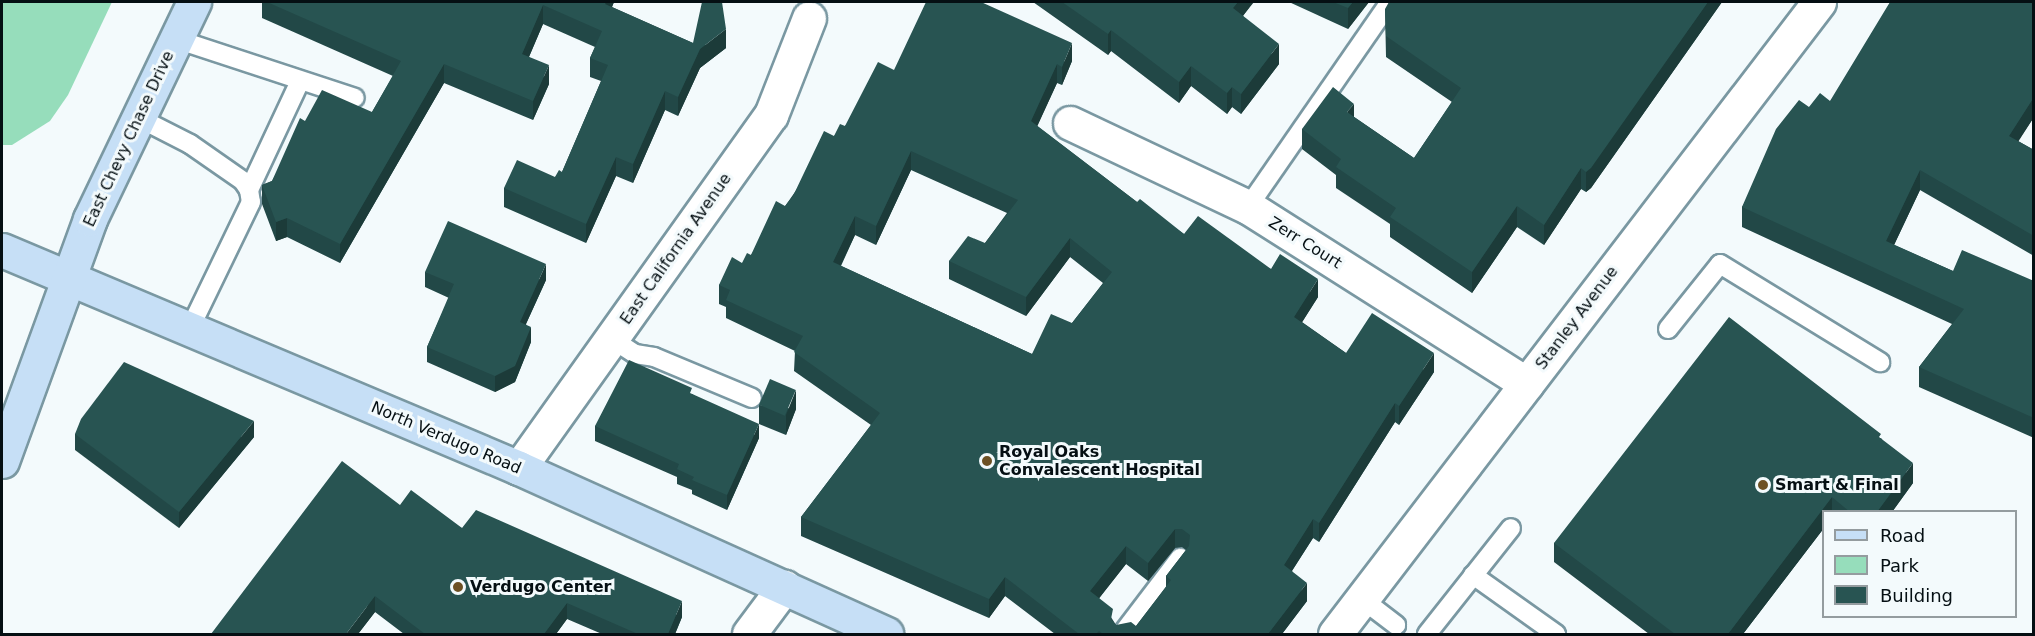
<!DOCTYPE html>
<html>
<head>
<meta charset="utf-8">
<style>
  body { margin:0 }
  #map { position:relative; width:2035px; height:636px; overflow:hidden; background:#f3fafc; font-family:"DejaVu Sans",sans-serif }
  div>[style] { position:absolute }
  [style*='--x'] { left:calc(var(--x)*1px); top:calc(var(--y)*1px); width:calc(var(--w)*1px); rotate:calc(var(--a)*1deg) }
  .green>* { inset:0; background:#96ddbb }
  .roads { filter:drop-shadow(2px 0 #7a98a2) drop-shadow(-2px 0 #7a98a2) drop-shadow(0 2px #7a98a2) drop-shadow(0 -2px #7a98a2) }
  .service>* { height:18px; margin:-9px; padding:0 9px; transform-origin:9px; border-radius:9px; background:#fff }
  .minor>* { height:33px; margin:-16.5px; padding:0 16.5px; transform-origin:16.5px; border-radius:16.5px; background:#fff }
  .secondary>* { height:33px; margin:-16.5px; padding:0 16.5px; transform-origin:16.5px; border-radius:16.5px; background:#c6dff6 }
  .wall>* { inset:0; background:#224847 }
  .shaded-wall>* { inset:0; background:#1c3b39 }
  .building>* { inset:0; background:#285452; transform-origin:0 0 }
  .dots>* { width:16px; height:16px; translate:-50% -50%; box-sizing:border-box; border:3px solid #f3fafc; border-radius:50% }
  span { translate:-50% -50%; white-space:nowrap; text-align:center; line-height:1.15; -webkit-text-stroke:6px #f3fafc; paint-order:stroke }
  .street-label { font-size:16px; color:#050f13 }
  .poi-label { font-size:16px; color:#050f13; font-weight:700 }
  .left { translate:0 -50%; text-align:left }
  .frame { position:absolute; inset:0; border:3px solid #050f13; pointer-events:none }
  .legend { position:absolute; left:1822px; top:510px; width:195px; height:108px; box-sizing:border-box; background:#f3fafc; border:2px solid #949c9f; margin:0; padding:8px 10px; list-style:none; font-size:18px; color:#050f13 }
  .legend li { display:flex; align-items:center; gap:12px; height:30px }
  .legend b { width:30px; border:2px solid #949c9f }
</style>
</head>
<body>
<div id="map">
  <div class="green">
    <i style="clip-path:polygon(2px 2px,112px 2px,68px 95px,50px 121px,12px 145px,2px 145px)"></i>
  </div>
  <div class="roads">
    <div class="service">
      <i style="--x:176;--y:39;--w:188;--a:18.2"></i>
      <i style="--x:139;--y:118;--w:57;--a:27"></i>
      <i style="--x:190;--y:144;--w:65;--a:34.9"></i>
      <i style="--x:243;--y:181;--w:11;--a:56"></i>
      <i style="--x:249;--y:190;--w:12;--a:81"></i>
      <i style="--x:251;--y:202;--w:142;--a:115.8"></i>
      <i style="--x:249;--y:190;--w:120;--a:-64.9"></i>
      <i style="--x:1248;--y:207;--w:246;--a:-55.3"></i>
      <i style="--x:1668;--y:329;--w:83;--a:-51.3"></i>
      <i style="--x:1720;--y:264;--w:188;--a:31.5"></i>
      <i style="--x:612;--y:339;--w:27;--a:33"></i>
      <i style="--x:635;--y:354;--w:19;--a:9"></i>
      <i style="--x:654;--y:357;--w:106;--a:22.7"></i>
      <i style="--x:1473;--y:575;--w:102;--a:35.4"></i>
      <i style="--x:1362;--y:599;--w:43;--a:37.4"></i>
      <i style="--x:1122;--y:634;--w:96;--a:-52.7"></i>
      <i style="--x:1427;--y:634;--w:135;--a:-51.6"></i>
    </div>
    <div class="minor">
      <i style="--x:1070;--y:123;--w:197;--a:25.3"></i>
      <i style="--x:1248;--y:207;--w:330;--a:32.4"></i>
      <i style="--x:519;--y:468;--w:434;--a:-54.5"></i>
      <i style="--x:771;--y:115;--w:104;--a:-68.6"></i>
      <i style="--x:749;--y:634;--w:59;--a:-53.3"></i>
      <i style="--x:1335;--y:634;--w:796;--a:-52.55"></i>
    </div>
    <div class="secondary">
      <i style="--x:2;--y:250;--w:561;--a:22.86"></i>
      <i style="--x:519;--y:468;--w:403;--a:24.3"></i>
      <i style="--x:2;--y:461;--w:258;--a:-70"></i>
      <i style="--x:90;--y:219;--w:241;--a:-64.4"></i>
    </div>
  </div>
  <div class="wall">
    <i style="clip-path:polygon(262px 2px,614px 2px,612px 7px,693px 43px,726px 48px,700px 68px,678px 116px,665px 110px,633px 183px,616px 176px,586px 243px,504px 207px,504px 188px,555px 177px,562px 172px,601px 81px,590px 77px,590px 58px,595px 47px,543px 24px,529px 57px,549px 84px,533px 120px,444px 83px,340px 263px,287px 237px,276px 241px,262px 204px,262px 185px,272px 181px,305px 121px,372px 112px,393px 76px,262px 18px)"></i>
    <i style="clip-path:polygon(1033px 2px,1253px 2px,1243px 16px,1279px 64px,1241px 114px,1232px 107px,1227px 114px,1191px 86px,1179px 103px,1111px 51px,1108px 55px)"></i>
    <i style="clip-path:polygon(1289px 2px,1369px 2px,1348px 29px)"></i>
    <i style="clip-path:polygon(1722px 2px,1591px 188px,1586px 192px,1581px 189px,1544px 245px,1517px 227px,1472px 293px,1390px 237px,1390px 224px,1336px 188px,1336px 175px,1302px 149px,1302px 129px,1354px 117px,1414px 158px,1452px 102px,1386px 57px,1385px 9px)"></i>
    <i style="clip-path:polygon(2034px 2px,2034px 117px,2018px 141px,2034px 150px,2034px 256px,1920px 190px,1894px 245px,1953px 271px,2034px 281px,2034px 438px,1919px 387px,1919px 367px,1952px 324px,1742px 227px,1742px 207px,1809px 107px,1830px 101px)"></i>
    <i style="clip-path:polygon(evenodd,1072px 61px,1062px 85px,1057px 83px,1037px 126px,1137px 202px,1184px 234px,1271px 269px,1318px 297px,1302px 322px,1346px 353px,1434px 372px,1399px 425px,1395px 422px,1319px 542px,1313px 538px,1292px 571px,1307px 601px,1282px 634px,1055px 634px,1005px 596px,989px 618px,801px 536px,801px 517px,871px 425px,794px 371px,795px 351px,726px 318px,726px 307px,719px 304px,719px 285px,751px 255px,834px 136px,845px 126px,894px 70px,1072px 61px,911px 170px,1007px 213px,985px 243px,949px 261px,949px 279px,1026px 316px,1070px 257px,1103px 283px,1072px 323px,1032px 354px,841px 266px,855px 235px,876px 245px,911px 170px,1072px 61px,1182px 547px,1186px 550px,1166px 576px,1166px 587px,1136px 626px,1116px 625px,1099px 598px,1126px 564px,1148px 581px,1175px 548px,1182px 547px)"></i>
    <i style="clip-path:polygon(425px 272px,546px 280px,526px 324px,531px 342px,515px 382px,495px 392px,427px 362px,427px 347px,449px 298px,425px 287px)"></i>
    <i style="clip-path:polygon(692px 394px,759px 438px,727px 510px,692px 494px,692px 490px,677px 484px,677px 477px,595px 441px,595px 426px)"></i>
    <i style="clip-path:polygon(759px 405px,796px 409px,786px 435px,759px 424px)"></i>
    <i style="clip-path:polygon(75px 434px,254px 437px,179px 528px,75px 450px)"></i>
    <i style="clip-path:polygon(1881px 438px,1913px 483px,1892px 512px,1824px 512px,1824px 528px,1743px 634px,1649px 634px,1554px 562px,1554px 543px)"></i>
    <i style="clip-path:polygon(400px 505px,462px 528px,682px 617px,675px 634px,602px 634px,567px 619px,556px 634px,404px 634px,375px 612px,358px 634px)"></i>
  </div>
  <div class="shaded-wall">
    <i style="clip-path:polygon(606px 2px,614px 2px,605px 23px,605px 4px)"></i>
    <i style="clip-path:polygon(1238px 2px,1254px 2px,1233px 28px,1233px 8px)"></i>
    <i style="clip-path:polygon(1353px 2px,1369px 2px,1348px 29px,1348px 8px)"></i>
    <i style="clip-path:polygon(1708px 2px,1722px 2px,1591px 188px,1586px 192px,1586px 172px)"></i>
    <i style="clip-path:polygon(543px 5px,543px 24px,522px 73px,522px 54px)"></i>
    <i style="clip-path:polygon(726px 29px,726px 48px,700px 68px,678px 116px,678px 97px,700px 49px)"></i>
    <i style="clip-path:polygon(1111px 30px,1111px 51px,1108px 55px,1108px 34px)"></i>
    <i style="clip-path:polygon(1072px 43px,1072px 61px,1062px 85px,1062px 67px)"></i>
    <i style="clip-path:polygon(1279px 44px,1279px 64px,1241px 114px,1241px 94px)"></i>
    <i style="clip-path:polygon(444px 64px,444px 83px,340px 263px,340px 244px)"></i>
    <i style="clip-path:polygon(1057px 64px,1057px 83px,1031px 140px,1031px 121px)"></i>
    <i style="clip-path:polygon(549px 65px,549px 84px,533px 120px,533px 101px)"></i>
    <i style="clip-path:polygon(1191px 66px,1191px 86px,1179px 103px,1179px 82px)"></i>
    <i style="clip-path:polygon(1232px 87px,1232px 107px,1227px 114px,1227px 93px)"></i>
    <i style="clip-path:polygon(665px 91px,665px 110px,633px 183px,633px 164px)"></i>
    <i style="clip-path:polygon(2034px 97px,2034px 117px,2009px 156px,2009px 136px)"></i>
    <i style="clip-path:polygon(1354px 104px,1354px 124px,1347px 112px)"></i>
    <i style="clip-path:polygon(911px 151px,911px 170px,876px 245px,876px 226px)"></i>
    <i style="clip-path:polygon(616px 157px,616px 176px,586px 243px,586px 224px)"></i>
    <i style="clip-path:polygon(1581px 168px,1581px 189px,1544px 245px,1544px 225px)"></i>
    <i style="clip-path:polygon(1920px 170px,1920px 190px,1886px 262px,1886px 241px)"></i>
    <i style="clip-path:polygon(1517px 206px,1517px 227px,1472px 293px,1472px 272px)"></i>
    <i style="clip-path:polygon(855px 216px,855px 235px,833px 281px,833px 262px)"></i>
    <i style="clip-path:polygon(287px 218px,287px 237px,276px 241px,276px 222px)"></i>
    <i style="clip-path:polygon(1070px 238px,1070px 257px,1026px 316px,1026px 297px)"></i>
    <i style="clip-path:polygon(546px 264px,546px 280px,520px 337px,520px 322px)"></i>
    <i style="clip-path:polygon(1318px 279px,1318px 297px,1294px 335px,1294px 317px)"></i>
    <i style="clip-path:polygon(531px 327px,531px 342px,515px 382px,495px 392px,495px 376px)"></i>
    <i style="clip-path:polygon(1434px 353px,1434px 372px,1399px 425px,1399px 406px)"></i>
    <i style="clip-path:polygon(796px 390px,796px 409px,786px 435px,786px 415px)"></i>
    <i style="clip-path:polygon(1395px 403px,1395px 422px,1319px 542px,1319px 523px)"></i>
    <i style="clip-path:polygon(254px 421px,254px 437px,179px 528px,179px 512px)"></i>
    <i style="clip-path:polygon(759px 424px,759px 438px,727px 510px,727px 495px)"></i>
    <i style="clip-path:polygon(1913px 463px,1913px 483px,1892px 512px,1877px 512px)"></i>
    <i style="clip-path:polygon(1832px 497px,1832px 512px,1824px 512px,1824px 528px,1743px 634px,1728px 634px)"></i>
    <i style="clip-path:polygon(1313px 519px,1313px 538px,1284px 583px,1284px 565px)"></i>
    <i style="clip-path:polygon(1175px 529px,1175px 548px,1148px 581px,1148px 563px)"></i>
    <i style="clip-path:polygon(1126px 546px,1126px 564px,1090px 610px,1090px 591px)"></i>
    <i style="clip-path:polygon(1005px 577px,1005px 596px,989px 618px,989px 599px)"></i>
    <i style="clip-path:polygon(1307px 583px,1307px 601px,1282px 634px,1268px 634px)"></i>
    <i style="clip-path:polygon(375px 596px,375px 612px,358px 634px,346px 634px)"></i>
    <i style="clip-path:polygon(682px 601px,682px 617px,675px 634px,668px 634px)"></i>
    <i style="clip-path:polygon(567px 603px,567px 619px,556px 634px,544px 634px)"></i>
  </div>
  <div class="building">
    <i style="clip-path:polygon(267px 2px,606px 2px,605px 4px,693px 43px,702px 2px,722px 2px,726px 29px,700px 49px,678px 97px,665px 91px,633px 164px,616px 157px,586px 224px,504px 188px,517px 160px,555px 177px,559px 170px,562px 172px,608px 65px,590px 58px,602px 31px,543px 5px,522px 54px,549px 65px,533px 101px,444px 64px,340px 244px,287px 218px,276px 222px,262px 185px,272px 181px,300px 118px,305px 121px,322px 90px,372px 112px,401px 61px)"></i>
    <i style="clip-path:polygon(evenodd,926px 2px,981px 2px,1072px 43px,1062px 67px,1057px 64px,1031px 121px,1137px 202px,1140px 199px,1184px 234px,1198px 216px,1271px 269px,1280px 254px,1318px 279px,1294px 317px,1346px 353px,1372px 313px,1434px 353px,1399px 406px,1395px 403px,1319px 523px,1313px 519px,1284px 565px,1307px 583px,1268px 634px,1103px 634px,1099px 631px,1096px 634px,1079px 634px,1005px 577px,989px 599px,801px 517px,880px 413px,794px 352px,803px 336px,726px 300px,730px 290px,719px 285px,732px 257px,742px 263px,747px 253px,751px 255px,776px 201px,785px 206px,793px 196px,824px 131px,834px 136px,840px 124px,845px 126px,878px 62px,894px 70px,926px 2px,911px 151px,1018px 200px,985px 243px,968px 236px,949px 261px,1026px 297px,1070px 238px,1112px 272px,1072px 323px,1051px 314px,1032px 354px,833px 262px,855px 216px,876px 226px,911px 151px,926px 2px,1175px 529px,1182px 529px,1190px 535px,1189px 546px,1166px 576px,1171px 580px,1136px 626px,1131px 622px,1116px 625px,1111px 619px,1113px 609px,1090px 591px,1126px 546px,1148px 563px,1175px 529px)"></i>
    <i style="clip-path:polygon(1062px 2px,1238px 2px,1233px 8px,1279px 44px,1241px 94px,1232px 87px,1227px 93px,1191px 66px,1179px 82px,1111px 30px,1108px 34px)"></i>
    <i style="clip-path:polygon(1333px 2px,1353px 2px,1348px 8px)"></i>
    <i style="clip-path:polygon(1389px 2px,1708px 2px,1591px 168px,1586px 172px,1581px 168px,1544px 225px,1517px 206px,1472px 272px,1390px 217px,1396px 208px,1336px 167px,1341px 159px,1302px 129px,1333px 87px,1354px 104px,1347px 112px,1414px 158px,1461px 88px,1386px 36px,1385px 9px)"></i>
    <i style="clip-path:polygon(1890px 2px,2034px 2px,2034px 97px,2009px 136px,2034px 150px,2034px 236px,1920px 170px,1886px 241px,1953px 271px,1962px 250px,2034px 281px,2034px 418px,1919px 367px,1964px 309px,1742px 207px,1776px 129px,1799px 100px,1809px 107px,1820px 93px,1830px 101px)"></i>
    <i style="clip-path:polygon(448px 221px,546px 264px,520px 322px,531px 327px,515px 366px,495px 376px,427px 347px,454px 284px,425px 272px)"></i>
    <i style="clip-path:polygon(1729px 317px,1881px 434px,1879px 437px,1913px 463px,1877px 512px,1850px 512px,1832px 497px,1728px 634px,1675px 634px,1554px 543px)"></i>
    <i style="clip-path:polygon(629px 360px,692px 388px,690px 393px,759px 424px,727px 495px,692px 480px,694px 477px,677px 469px,679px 464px,595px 426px)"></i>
    <i style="clip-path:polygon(124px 362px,254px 421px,179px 512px,75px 434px,81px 419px)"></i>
    <i style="left:770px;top:379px;width:28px;height:28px;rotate:23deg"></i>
    <i style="clip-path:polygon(342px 461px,400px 505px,411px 490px,462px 528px,476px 510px,682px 601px,668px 634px,638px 634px,567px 603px,544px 634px,425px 634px,375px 596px,346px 634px,211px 634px)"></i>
  </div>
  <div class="dots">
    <i style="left:987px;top:461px;background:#6d5124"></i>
    <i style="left:1763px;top:485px;background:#6d5124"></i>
    <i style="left:458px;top:587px;background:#6d5124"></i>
  </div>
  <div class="street-label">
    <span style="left:129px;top:139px;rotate:-65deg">East Chevy Chase Drive</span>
    <span style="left:1305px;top:243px;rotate:32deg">Zerr Court</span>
    <span style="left:676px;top:249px;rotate:-55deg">East California Avenue</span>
    <span style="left:1577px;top:318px;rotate:-53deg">Stanley Avenue</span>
    <span style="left:446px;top:438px;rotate:23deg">North Verdugo Road</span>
  </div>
  <div class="poi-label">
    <span class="left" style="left:999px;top:461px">Royal Oaks<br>Convalescent Hospital</span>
    <span class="left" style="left:1775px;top:485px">Smart &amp; Final</span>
    <span class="left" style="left:470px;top:587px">Verdugo Center</span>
  </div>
  <div class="frame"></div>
  <ul class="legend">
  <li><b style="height:8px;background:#c6dff6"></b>Road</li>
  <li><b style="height:16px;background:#96ddbb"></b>Park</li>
  <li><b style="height:16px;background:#285452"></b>Building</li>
  </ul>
</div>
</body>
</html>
